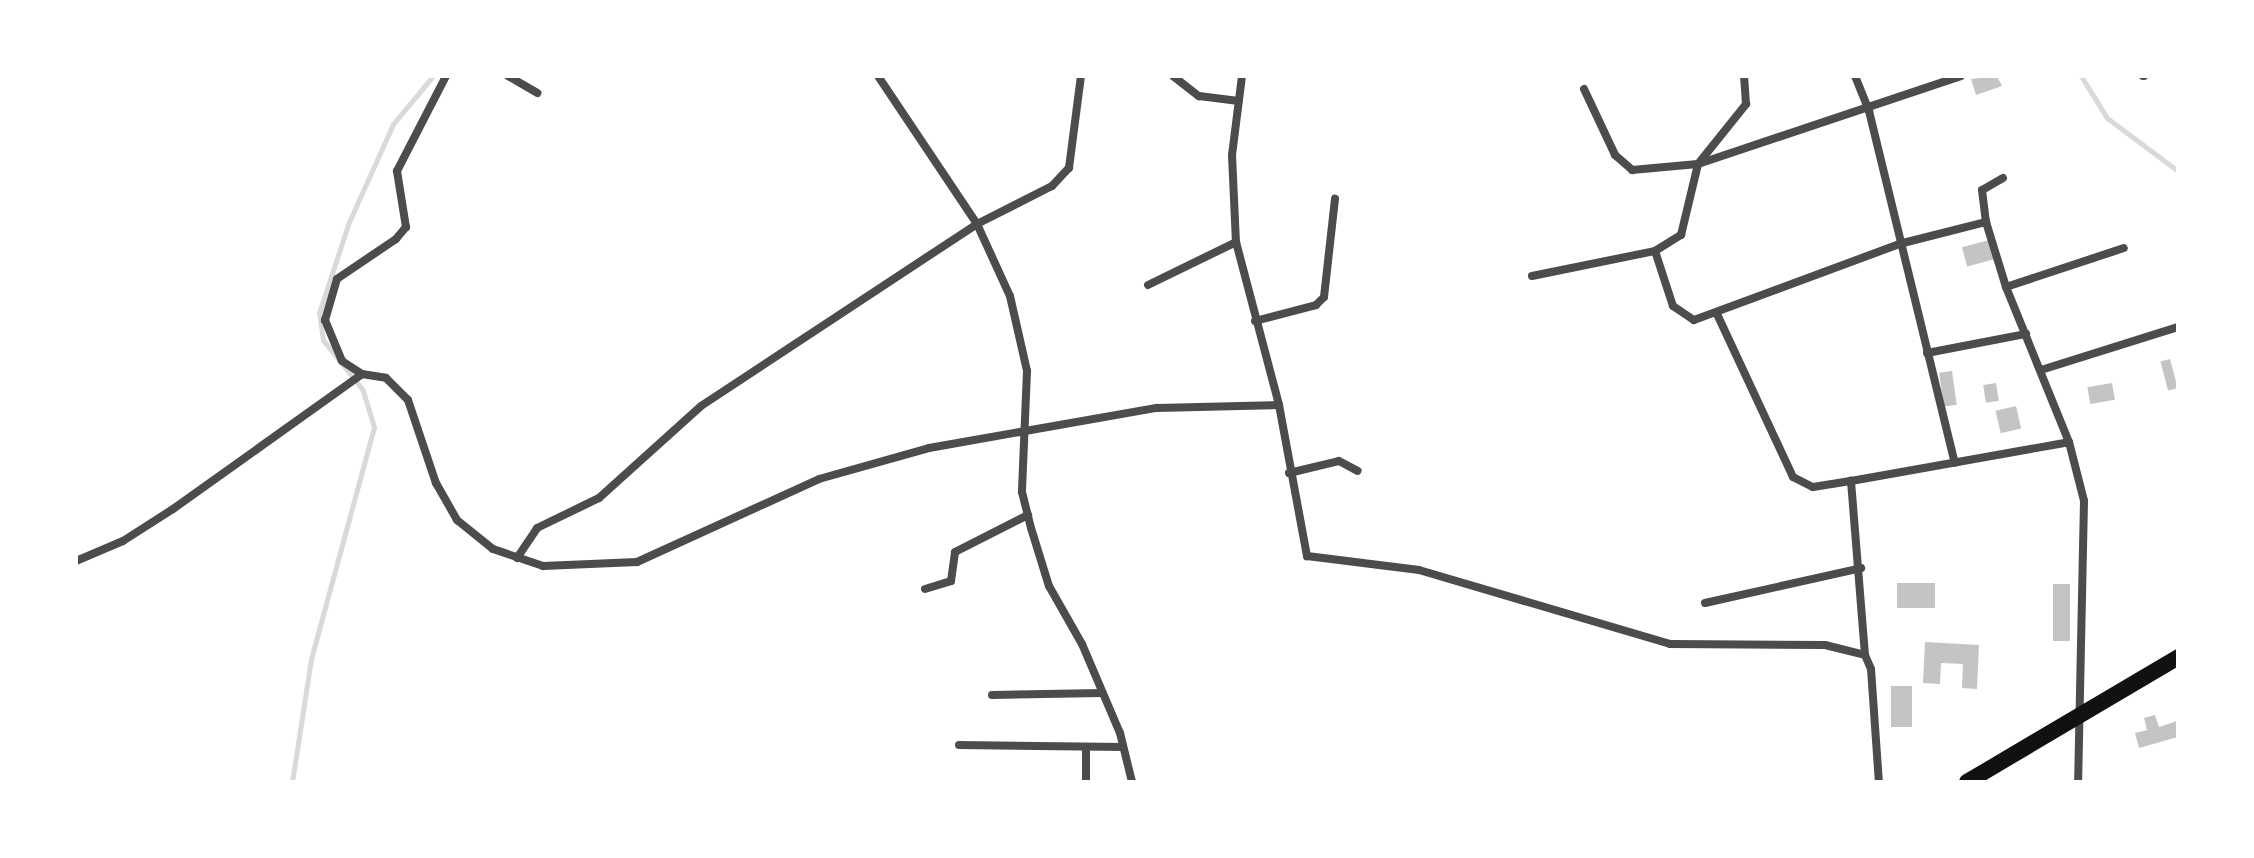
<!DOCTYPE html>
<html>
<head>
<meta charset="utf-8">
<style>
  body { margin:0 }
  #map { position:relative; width:2254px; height:858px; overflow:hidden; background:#fff; font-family:"Roboto Serif",serif }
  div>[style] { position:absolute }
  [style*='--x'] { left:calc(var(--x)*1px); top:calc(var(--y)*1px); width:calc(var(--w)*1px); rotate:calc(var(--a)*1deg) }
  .stream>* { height:5px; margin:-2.5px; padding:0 2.5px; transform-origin:2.5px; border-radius:2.5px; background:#d9d9d9 }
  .building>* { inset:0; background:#c4c4c4; transform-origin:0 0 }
  .minor>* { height:8px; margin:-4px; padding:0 4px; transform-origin:4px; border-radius:4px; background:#4c4c4c }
  .primary>* { height:16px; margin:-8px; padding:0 8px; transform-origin:8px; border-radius:8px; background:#111 }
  span { translate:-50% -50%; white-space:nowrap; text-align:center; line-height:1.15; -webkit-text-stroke:6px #fff; paint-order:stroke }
  .frame { position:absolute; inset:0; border:78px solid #fff; pointer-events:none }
</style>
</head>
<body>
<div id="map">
  <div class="stream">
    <i style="--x:2081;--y:76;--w:49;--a:58.2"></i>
    <i style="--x:2107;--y:118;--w:89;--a:36.7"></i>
    <i style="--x:292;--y:782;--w:124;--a:-81.2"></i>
    <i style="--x:311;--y:659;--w:240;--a:-74.8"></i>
    <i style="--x:374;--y:427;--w:39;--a:-107"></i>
    <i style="--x:363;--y:390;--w:64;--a:-128.7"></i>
    <i style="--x:323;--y:340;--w:27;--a:-98"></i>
    <i style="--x:319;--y:313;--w:96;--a:-71.8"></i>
    <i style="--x:349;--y:222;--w:107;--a:-65.8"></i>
    <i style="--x:393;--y:124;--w:62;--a:-50.2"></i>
  </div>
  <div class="building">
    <i style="clip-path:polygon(1997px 76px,2002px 86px,1976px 95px,1971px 79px)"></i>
    <i style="left:1989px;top:240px;width:20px;height:28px;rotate:75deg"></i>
    <i style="left:2170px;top:359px;width:30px;height:10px;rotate:75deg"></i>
    <i style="left:1952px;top:371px;width:34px;height:13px;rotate:82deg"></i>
    <i style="left:1996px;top:383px;width:18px;height:13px;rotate:81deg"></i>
    <i style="left:2112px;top:383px;width:17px;height:25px;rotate:80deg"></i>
    <i style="left:2016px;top:406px;width:23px;height:21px;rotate:77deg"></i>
    <i style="left:1897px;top:583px;width:38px;height:25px"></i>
    <i style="left:2053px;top:584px;width:17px;height:57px"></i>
    <i style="clip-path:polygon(1925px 642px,1979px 645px,1977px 689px,1962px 688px,1963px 664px,1941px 663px,1940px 684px,1923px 683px)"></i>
    <i style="left:1891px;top:686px;width:21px;height:41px"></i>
    <i style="clip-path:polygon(2155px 715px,2159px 727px,2177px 721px,2178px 737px,2139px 748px,2135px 733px,2147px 730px,2144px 718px)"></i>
  </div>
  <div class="minor">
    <i style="--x:446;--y:76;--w:107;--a:117.3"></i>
    <i style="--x:397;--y:171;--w:57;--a:80.9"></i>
    <i style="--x:406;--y:227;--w:16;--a:130"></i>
    <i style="--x:396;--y:239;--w:71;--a:145.9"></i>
    <i style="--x:337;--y:279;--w:43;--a:106.3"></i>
    <i style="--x:325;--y:320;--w:44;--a:67.5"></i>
    <i style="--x:342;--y:361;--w:24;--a:33"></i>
    <i style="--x:362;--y:374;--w:24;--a:9"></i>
    <i style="--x:386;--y:378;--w:31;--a:45"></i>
    <i style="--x:408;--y:400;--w:88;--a:71.4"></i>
    <i style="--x:436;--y:483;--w:43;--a:60.4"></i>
    <i style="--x:457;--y:520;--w:46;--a:38.9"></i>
    <i style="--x:493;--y:549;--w:53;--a:18.8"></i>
    <i style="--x:543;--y:566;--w:94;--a:-2.4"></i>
    <i style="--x:637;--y:562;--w:200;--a:-24.5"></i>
    <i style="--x:819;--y:479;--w:114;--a:-15.7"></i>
    <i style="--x:929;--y:448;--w:231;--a:-10"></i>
    <i style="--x:1157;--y:408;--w:122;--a:-1.4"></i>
    <i style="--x:508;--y:76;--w:34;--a:30"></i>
    <i style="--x:878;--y:76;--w:178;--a:56.2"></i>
    <i style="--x:977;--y:224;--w:79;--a:65.4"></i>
    <i style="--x:1010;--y:296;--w:77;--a:77.2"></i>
    <i style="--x:1027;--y:371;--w:121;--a:92.4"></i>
    <i style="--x:1022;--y:492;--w:37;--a:76"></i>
    <i style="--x:1031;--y:528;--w:61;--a:72.8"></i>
    <i style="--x:1049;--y:586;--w:67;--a:60.4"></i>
    <i style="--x:1082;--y:644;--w:97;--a:66.9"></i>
    <i style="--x:1120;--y:733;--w:50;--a:76.2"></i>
    <i style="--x:1173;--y:76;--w:33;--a:38"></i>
    <i style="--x:1199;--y:96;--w:40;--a:7.1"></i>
    <i style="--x:1242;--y:76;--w:80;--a:97.2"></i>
    <i style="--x:1232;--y:155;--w:87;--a:87.4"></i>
    <i style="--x:1236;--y:242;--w:169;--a:75.2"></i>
    <i style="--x:1279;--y:405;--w:154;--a:79.5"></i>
    <i style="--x:1307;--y:556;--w:113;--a:7.1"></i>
    <i style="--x:1419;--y:570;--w:262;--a:16.4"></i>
    <i style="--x:1670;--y:644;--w:155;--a:0.4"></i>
    <i style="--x:1825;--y:645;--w:41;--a:14"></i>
    <i style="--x:1865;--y:655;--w:15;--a:67"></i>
    <i style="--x:1871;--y:669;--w:113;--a:86"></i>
    <i style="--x:1855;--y:76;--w:38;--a:68"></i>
    <i style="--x:1869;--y:111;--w:362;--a:76.3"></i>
    <i style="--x:2143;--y:76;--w:1;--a:0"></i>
    <i style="--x:1584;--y:89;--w:73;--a:64.8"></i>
    <i style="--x:1615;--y:155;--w:23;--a:41"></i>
    <i style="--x:1632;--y:170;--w:66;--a:-5.2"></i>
    <i style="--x:1698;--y:164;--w:277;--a:-18.5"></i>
    <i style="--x:2003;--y:178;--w:24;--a:150"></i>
    <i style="--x:1982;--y:190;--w:32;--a:83"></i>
    <i style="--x:1986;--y:222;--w:68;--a:72.9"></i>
    <i style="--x:2006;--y:287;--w:167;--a:67.9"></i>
    <i style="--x:2069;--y:442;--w:61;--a:75.7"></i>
    <i style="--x:2084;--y:501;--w:281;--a:91.2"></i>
    <i style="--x:1655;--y:251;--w:58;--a:71.9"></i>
    <i style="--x:1673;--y:306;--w:25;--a:34"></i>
    <i style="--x:1694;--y:320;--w:219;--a:-20.3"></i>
    <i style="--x:1899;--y:244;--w:90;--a:-14.2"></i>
    <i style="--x:1532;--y:276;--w:126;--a:-11.5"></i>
    <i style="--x:1655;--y:251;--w:31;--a:-32"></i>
    <i style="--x:1681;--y:235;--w:73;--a:-76.5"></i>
    <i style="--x:1698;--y:164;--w:77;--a:-51.3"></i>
    <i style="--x:1746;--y:104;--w:28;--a:-94"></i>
    <i style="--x:1148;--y:285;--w:98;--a:-26"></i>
    <i style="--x:2006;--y:287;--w:124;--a:-18.3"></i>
    <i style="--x:1717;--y:314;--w:180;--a:65"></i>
    <i style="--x:1793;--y:477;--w:22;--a:27"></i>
    <i style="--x:1813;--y:487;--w:38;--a:-9"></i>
    <i style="--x:1255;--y:321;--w:63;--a:-14.7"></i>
    <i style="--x:1316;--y:305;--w:11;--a:-45"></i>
    <i style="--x:1324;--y:297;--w:99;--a:-83.6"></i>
    <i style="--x:1927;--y:353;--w:101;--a:-10.9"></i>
    <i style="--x:2041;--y:370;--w:144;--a:-17.4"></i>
    <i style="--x:1289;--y:473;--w:51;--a:-13.5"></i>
    <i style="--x:1339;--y:461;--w:21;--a:28"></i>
    <i style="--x:517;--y:558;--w:36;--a:-56"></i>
    <i style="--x:537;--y:528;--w:69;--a:-25.8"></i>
    <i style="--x:599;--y:498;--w:137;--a:-42"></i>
    <i style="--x:701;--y:406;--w:331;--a:-33.4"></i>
    <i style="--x:977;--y:224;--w:84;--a:-26.9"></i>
    <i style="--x:1052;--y:186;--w:25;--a:-47"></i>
    <i style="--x:1069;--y:168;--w:93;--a:-82.6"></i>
    <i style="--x:76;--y:561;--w:51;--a:-23.1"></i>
    <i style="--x:123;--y:541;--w:59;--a:-32.6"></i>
    <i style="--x:173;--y:509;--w:232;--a:-35.5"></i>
    <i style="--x:925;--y:589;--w:27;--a:-17"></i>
    <i style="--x:951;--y:581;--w:29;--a:-82"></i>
    <i style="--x:955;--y:552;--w:82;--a:-26.9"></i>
    <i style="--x:1705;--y:603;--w:160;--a:-12.6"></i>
    <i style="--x:1865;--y:655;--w:175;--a:-94.6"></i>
    <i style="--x:1851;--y:481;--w:221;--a:-10.1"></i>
    <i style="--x:992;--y:695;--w:110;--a:-1"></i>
    <i style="--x:959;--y:745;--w:164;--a:0.7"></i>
    <i style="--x:1086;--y:782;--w:33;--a:-90"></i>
  </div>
  <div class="primary">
    <i style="--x:1967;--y:782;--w:245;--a:-30.6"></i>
  </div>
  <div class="frame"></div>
</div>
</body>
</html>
